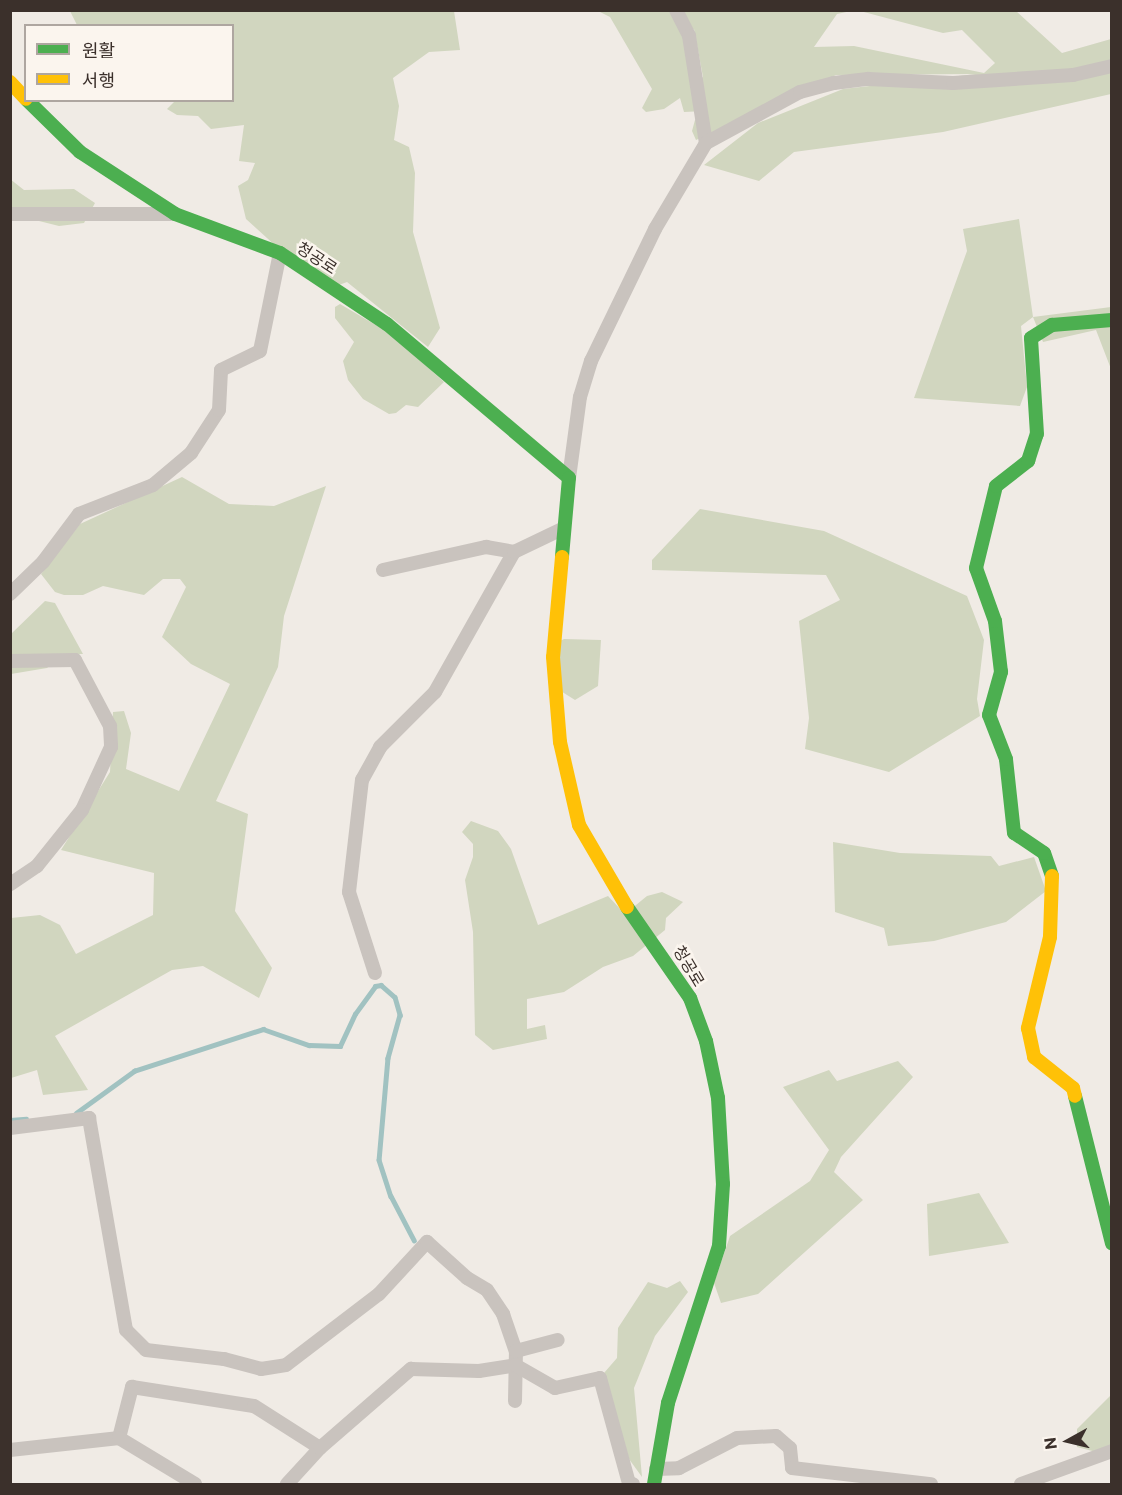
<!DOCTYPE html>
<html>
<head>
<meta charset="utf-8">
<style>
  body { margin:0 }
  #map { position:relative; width:1122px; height:1495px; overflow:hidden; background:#f0ebe5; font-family:Commissioner,"Noto Sans KR",sans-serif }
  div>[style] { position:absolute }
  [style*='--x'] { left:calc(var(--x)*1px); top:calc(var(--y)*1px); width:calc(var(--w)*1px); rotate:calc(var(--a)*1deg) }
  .green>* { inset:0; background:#d1d6bf }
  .stream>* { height:4.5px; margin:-2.25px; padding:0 2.25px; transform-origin:2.25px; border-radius:2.25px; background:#a1c2c1 }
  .street>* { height:14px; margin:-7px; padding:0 7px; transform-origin:7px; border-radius:7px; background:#c9c3be }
  .fast>* { height:14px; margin:-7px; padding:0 7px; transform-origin:7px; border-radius:7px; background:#4caf50 }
  .slow>* { height:14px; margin:-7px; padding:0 7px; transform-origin:7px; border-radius:7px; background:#ffc107 }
  span { translate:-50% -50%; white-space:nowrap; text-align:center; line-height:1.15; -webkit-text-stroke:5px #fbf5ee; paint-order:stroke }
  .street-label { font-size:16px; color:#3b302b }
  .frame { position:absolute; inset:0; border:12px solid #3b302b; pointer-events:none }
  .legend { position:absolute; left:24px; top:24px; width:210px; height:78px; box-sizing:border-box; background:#fbf5ee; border:2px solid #aea6a0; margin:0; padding:8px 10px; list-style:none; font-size:18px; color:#3b302b }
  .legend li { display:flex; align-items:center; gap:12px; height:30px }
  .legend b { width:30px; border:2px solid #aea6a0 }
  .north { position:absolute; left:1038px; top:1411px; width:60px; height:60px; -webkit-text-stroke:4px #fbf5ee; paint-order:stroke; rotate:262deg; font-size:16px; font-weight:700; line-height:24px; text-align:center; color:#3b302b }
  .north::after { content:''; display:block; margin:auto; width:21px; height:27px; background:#3b302b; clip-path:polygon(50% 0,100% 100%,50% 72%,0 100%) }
</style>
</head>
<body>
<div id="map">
  <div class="green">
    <i style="clip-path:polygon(70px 11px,454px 11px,460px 50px,429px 52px,393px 78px,399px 106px,394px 140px,409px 147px,415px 173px,413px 232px,440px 328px,428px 347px,347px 282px,339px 285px,278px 248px,246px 219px,238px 186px,248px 180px,255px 163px,239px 161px,244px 125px,211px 129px,198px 116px,177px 115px,167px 109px,175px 101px,232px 100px,232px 26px,77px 25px)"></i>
    <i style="clip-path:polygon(evenodd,598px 11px,851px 11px,837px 14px,814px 47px,854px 46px,984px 73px,995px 63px,962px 30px,943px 33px,860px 11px,1016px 11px,1062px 53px,1111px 39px,1111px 94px,943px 132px,794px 152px,759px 181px,704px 165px,758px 123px,843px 89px,976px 74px,836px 75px,696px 140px,692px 131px,695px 120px,705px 111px,684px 112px,680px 98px,664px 109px,646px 112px,642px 108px,652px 89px,610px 17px,598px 11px,694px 29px,703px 77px,692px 84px,684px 39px,694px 29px)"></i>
    <i style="clip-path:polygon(10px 179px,24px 190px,74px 189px,95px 203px,84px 223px,59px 226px,11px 214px)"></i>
    <i style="clip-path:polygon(1019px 219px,1033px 317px,1111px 307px,1111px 369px,1096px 330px,1043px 342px,1033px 317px,1021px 326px,1027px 387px,1020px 406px,914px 398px,967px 251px,963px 229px)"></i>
    <i style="clip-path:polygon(340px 304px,391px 334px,444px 382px,418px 407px,406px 405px,396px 413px,389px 414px,363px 399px,348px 380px,343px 361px,354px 342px,335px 318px,335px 307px)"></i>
    <i style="clip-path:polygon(182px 477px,229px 504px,274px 506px,326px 486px,284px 616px,278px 667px,216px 801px,248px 814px,235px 911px,272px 968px,259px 998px,203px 966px,172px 970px,55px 1036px,88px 1090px,43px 1095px,37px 1070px,11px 1078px,11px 918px,40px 915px,60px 925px,76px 954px,153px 915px,154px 873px,61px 850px,110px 772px,113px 712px,124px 711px,131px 733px,126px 769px,179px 791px,230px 684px,191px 664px,162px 637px,186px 587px,180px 579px,163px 579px,144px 595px,103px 586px,83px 595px,64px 595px,55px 592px,41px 574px,80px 524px)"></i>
    <i style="clip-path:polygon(700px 509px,824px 531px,967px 596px,984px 640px,977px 699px,980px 716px,889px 772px,805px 749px,809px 718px,799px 621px,840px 600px,826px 575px,652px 570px,652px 560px)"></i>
    <i style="clip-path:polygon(45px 601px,55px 603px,83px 654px,63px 654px,47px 668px,11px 674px,11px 634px)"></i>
    <i style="clip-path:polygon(564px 639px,601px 640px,598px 686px,575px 700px,548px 683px,548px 647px)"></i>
    <i style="clip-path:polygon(471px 821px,498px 831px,511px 849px,538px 925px,608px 896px,625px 914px,647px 896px,662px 892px,683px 902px,666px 918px,665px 930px,633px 956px,603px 967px,564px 992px,527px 999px,527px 1029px,545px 1025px,547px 1039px,493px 1050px,475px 1035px,473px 932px,465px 880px,473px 857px,473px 844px,462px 832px)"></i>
    <i style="clip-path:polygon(833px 842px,900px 853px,991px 856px,999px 866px,1034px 857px,1046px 891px,1006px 922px,934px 941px,888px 946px,884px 928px,835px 912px)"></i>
    <i style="clip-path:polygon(898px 1061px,913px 1077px,841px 1157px,834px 1172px,863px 1200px,758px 1294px,721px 1303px,714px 1283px,730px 1236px,810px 1181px,829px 1150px,783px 1087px,829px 1070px,837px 1081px)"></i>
    <i style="clip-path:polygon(979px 1193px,1009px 1243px,929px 1256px,927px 1204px)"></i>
    <i style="clip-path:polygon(680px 1281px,688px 1292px,655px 1336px,634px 1388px,642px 1477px,629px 1459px,604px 1373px,617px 1358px,618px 1328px,648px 1282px,667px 1288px)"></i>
    <i style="clip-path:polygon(1111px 1395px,1111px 1449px,1096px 1452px,1077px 1447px,1077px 1429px)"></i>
  </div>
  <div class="stream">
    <i style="--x:76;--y:1113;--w:72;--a:-35.9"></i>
    <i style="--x:134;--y:1071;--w:136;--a:-18"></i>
    <i style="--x:263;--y:1029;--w:49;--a:19.2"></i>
    <i style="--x:309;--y:1045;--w:31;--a:2"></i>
    <i style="--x:340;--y:1046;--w:35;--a:-65"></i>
    <i style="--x:355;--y:1014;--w:34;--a:-54"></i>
    <i style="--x:375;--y:986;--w:6;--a:-9"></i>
    <i style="--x:381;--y:985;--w:18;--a:41"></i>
    <i style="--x:395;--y:997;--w:19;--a:74"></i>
    <i style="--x:400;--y:1015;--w:45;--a:105.6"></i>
    <i style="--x:388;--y:1058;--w:102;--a:95"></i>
    <i style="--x:379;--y:1160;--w:38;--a:72"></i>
    <i style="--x:391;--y:1196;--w:50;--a:62.4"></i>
    <i style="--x:10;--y:1120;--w:16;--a:-4"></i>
  </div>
  <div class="street">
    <i style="--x:676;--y:10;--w:29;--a:63"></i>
    <i style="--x:689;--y:36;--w:108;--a:81"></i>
    <i style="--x:706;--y:143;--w:107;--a:-28.5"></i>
    <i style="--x:800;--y:92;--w:35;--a:-15"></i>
    <i style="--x:834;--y:83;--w:34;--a:-7"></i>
    <i style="--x:868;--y:79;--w:85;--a:2.7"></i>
    <i style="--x:953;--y:83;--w:120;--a:-3.8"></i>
    <i style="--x:1073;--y:75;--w:40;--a:-13"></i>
    <i style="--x:10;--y:214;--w:165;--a:0"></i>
    <i style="--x:569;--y:478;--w:82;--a:-82.3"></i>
    <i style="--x:580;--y:397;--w:38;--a:-73"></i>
    <i style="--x:591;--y:361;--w:147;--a:-64.1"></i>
    <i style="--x:655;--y:229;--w:100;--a:-59.3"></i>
    <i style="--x:383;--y:570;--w:106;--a:-12.6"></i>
    <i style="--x:486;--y:547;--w:28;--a:10"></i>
    <i style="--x:10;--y:594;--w:46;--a:-44.1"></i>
    <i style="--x:43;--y:562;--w:60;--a:-53.1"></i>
    <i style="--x:79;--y:514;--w:79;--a:-21.4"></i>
    <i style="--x:153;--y:485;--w:50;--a:-40.1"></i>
    <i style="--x:191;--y:453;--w:51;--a:-56.9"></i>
    <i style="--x:219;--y:410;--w:40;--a:-87.1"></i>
    <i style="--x:221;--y:370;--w:43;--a:-26"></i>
    <i style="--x:260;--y:351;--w:100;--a:-78.5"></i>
    <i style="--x:10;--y:661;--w:65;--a:-0.9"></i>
    <i style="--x:75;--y:660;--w:75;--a:62.1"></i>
    <i style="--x:110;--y:726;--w:21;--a:87"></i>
    <i style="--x:111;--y:747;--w:69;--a:114.7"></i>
    <i style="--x:82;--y:810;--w:72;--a:128.8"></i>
    <i style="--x:37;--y:866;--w:32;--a:146"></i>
    <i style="--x:375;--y:973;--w:85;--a:-107.8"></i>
    <i style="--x:349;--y:892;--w:113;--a:-83.4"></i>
    <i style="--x:362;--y:780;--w:38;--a:-61"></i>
    <i style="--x:380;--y:747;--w:78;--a:-45"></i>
    <i style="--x:435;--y:692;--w:161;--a:-60.6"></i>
    <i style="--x:514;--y:552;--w:55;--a:-25.6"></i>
    <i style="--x:10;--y:1128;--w:80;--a:-7.2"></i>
    <i style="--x:89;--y:1118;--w:215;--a:80.1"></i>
    <i style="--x:126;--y:1330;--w:28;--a:45"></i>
    <i style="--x:146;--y:1350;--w:79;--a:6.6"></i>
    <i style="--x:224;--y:1359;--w:38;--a:15"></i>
    <i style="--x:261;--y:1369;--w:25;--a:-9"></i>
    <i style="--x:286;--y:1365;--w:117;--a:-37.4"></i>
    <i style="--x:379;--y:1294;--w:71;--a:-47.3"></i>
    <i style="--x:427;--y:1242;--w:54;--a:42"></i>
    <i style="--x:467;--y:1278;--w:23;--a:31"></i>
    <i style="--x:487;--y:1290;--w:29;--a:56"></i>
    <i style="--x:503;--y:1314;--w:39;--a:71"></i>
    <i style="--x:515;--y:1401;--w:50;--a:-88.9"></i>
    <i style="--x:516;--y:1351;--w:43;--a:-14.7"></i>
    <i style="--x:119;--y:1438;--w:53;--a:-75.7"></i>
    <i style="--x:132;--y:1387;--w:123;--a:8.9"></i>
    <i style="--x:254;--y:1406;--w:78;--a:32.5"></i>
    <i style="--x:10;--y:1450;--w:110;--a:-6.3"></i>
    <i style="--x:119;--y:1438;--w:89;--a:31.2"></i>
    <i style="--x:656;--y:1469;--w:23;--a:-2"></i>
    <i style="--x:679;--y:1468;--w:65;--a:-27.3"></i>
    <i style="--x:737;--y:1438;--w:39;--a:-3"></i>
    <i style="--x:776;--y:1436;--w:18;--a:41"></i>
    <i style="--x:790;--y:1448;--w:20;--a:84"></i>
    <i style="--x:792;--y:1468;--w:140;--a:6.6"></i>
    <i style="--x:287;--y:1484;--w:49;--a:-47.5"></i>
    <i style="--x:320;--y:1448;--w:121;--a:-41"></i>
    <i style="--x:411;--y:1369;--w:68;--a:1.7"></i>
    <i style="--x:479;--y:1371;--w:36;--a:-9"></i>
    <i style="--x:515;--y:1365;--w:46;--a:29.9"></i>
    <i style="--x:555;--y:1388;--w:46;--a:-12.5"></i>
    <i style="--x:600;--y:1378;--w:109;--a:74.6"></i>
    <i style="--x:629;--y:1483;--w:4;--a:14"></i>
    <i style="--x:1021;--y:1484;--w:97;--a:-19.9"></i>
  </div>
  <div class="fast">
    <i style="--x:27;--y:100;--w:74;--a:44.5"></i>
    <i style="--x:80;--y:152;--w:113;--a:33.1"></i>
    <i style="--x:175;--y:214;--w:112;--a:20.4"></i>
    <i style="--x:280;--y:253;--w:128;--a:33.6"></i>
    <i style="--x:387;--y:324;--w:238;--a:40.2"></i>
    <i style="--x:569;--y:478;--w:79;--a:95.1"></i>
    <i style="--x:1052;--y:876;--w:24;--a:-109"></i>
    <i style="--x:1044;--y:853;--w:36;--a:-146"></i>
    <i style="--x:1014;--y:833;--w:74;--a:-96.2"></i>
    <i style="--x:1006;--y:759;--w:47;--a:-111.1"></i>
    <i style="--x:989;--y:715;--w:45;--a:-74.4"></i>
    <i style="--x:1001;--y:672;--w:51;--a:-96.7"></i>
    <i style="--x:995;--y:621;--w:56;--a:-109.7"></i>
    <i style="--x:976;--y:568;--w:84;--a:-76.3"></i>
    <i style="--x:996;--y:486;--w:41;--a:-38"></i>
    <i style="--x:1028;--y:461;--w:28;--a:-72"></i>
    <i style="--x:1037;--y:434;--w:96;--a:-93.6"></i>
    <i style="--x:1031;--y:338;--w:25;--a:-32"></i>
    <i style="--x:1052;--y:325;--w:60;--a:-4.8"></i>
    <i style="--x:627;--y:907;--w:111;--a:55.3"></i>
    <i style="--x:690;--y:998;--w:46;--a:69.6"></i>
    <i style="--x:706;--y:1041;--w:58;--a:78.1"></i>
    <i style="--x:718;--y:1098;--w:86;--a:86.7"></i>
    <i style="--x:723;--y:1184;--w:62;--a:93.7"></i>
    <i style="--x:719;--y:1246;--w:165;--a:108"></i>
    <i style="--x:668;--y:1403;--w:82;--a:99.8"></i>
    <i style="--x:1075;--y:1096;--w:152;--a:75.9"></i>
  </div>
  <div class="slow">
    <i style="--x:10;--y:82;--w:23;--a:47"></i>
    <i style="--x:562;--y:557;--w:100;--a:95.1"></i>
    <i style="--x:553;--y:657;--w:85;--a:85.3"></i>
    <i style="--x:560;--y:742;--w:85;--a:77.1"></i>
    <i style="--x:579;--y:825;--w:95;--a:59.7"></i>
    <i style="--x:1052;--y:876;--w:61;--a:91.9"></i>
    <i style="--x:1050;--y:937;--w:94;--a:103.6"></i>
    <i style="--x:1028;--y:1028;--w:30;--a:78"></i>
    <i style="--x:1034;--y:1057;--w:50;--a:38.5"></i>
    <i style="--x:1073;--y:1088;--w:8;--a:76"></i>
  </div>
  <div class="street-label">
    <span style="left:317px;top:258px;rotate:33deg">청공로</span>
    <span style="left:689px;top:966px;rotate:59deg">청공로</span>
  </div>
  <div class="frame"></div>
  <ul class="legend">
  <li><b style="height:8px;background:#4caf50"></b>원활</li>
  <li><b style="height:8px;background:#ffc107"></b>서행</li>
  </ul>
  <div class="north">N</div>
</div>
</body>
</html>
